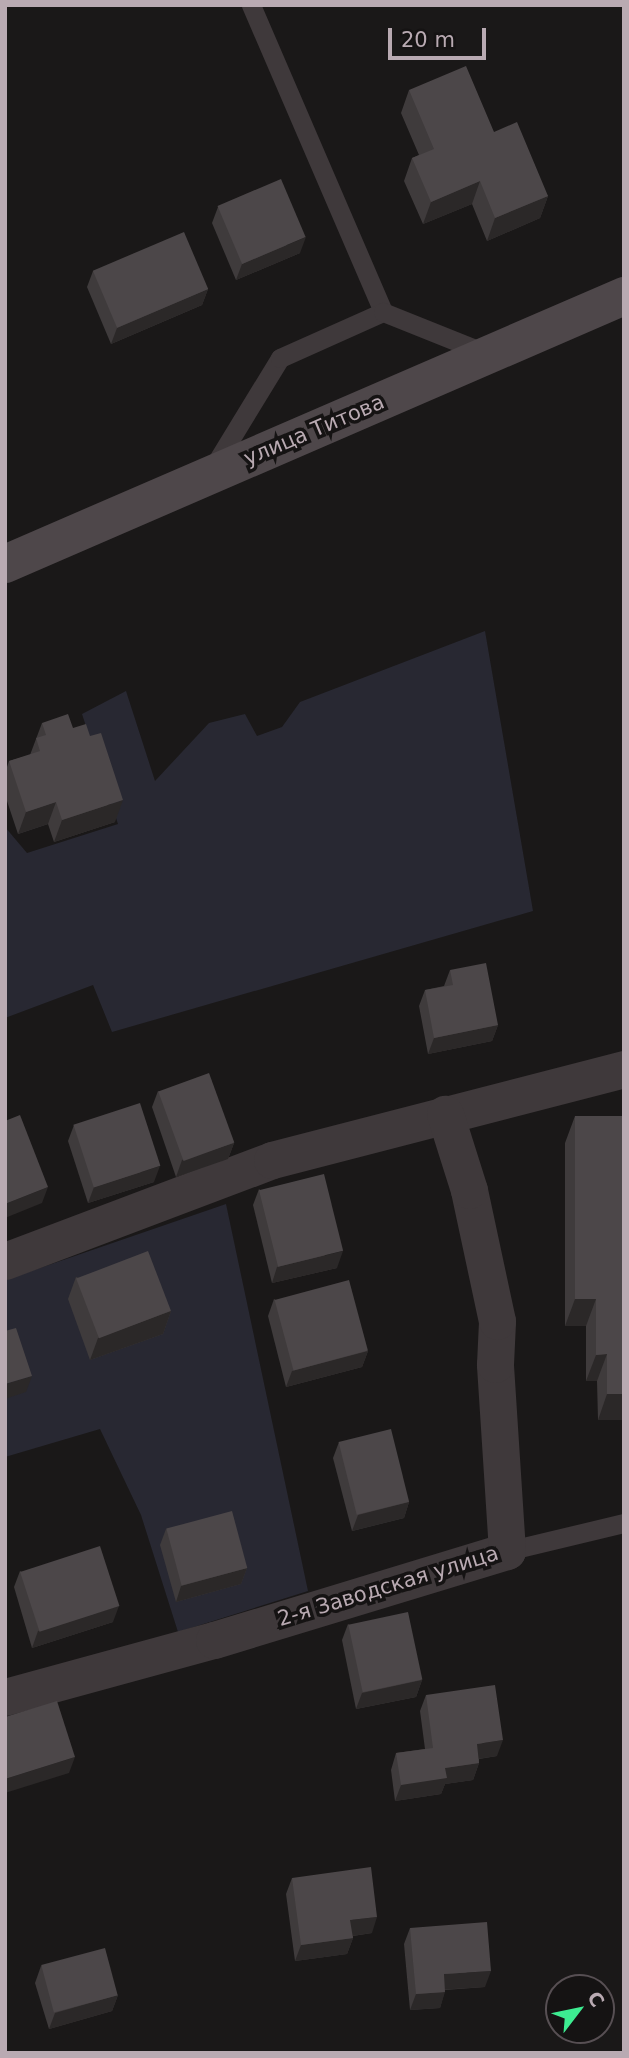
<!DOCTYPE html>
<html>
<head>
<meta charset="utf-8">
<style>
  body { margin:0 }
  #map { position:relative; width:629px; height:2058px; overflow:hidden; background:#1a1818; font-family:"DejaVu Sans",sans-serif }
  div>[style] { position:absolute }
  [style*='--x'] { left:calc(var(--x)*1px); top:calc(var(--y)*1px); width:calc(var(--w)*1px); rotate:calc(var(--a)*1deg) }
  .green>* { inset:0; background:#282832 }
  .lane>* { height:19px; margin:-9.5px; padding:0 9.5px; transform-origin:9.5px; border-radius:9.5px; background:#3f393b }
  .street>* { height:37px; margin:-18.5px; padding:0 18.5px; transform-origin:18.5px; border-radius:18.5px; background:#3f393b }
  .secondary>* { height:38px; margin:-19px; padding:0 19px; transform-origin:19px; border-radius:19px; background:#4e474a }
  .wall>* { inset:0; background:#3f3b3c }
  .shaded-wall>* { inset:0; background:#2b2828 }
  .building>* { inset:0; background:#4c4749; transform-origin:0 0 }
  span { translate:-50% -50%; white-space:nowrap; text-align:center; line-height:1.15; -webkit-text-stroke:7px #151313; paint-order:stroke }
  .street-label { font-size:21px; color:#b9aab2 }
  .frame { position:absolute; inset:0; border:7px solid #b9aab2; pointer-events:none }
  .north { position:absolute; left:545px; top:1974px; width:70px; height:70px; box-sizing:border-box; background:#151313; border:2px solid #574f53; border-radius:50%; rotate:58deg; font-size:19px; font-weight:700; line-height:28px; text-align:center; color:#b9aab2 }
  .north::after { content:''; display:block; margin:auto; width:24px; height:32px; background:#3dec91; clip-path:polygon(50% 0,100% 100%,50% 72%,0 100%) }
  .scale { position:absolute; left:388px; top:28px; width:98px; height:32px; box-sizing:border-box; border:4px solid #b9aab2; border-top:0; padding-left:9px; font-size:21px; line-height:24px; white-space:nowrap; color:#b9aab2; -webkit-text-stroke:5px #151313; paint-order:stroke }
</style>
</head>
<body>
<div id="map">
  <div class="green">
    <i style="clip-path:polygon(485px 631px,533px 911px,112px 1032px,93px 985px,5px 1018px,5px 827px,27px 853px,118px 824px,82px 714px,126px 691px,155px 781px,209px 723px,245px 714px,257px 736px,282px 727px,300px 702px)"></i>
    <i style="clip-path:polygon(226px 1204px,308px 1591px,178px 1632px,141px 1515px,100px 1429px,5px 1457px,5px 1280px)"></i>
  </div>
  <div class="lane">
    <i style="--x:251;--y:5;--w:334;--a:66.7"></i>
    <i style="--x:211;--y:471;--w:132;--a:-58.6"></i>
    <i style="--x:280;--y:358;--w:113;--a:-24.1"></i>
    <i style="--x:383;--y:312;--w:113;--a:21.8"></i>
    <i style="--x:507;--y:1551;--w:120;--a:-13.5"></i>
  </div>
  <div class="street">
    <i style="--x:5;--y:1261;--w:285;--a:-20.7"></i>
    <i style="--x:272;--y:1160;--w:364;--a:-14.5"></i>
    <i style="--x:5;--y:1697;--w:217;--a:-15.3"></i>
    <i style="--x:214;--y:1640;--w:306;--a:-16.9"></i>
    <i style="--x:507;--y:1551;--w:187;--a:-93.7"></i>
    <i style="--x:495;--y:1364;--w:43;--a:-87.3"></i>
    <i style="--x:497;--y:1321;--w:134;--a:-102.1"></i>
    <i style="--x:469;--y:1190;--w:80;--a:-107.5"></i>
  </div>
  <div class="secondary">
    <i style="--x:5;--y:564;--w:675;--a:-23.41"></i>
  </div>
  <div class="wall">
    <i style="clip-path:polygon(409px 90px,494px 132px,548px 196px,540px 218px,487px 241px,472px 204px,423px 224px,404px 181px,412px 158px,419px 155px,401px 113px)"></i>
    <i style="clip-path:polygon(218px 207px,300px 253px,236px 280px,212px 223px)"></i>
    <i style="clip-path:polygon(93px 271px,208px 289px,202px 305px,111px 344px,87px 287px)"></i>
    <i style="clip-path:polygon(42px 723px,73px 728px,115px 822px,54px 842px,48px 824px,18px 834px,5px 795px,5px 773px,9px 761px,30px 755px)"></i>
    <i style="clip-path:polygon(450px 970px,498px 1025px,492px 1041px,428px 1054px,419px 1006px,425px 990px,444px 986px)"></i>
    <i style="clip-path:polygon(158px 1091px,234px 1143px,228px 1159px,176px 1177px,152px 1107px)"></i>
    <i style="clip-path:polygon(575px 1116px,624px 1116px,624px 1420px,598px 1420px,597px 1381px,586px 1381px,586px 1326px,565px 1326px,565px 1143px)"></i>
    <i style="clip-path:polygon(74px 1125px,154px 1182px,88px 1203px,68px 1141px)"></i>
    <i style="clip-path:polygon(259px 1189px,337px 1268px,272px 1283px,253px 1205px)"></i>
    <i style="clip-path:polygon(76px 1277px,171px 1311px,163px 1334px,90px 1360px,68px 1299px)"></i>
    <i style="clip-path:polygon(274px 1299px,368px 1351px,362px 1367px,286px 1387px,268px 1316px)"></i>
    <i style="clip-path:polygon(339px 1442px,409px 1502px,404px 1518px,352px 1531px,333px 1458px)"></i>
    <i style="clip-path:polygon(166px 1529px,247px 1568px,241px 1584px,176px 1602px,160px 1545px)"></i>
    <i style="clip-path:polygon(20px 1571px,113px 1622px,32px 1648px,14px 1587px)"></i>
    <i style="clip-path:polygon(348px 1624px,422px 1680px,416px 1697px,356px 1709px,342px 1640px)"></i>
    <i style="clip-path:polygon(426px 1695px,497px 1756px,479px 1759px,479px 1763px,473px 1780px,445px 1784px,441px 1794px,395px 1801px,391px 1770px,396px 1753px,425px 1749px,420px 1711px)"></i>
    <i style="clip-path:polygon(292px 1878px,372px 1933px,353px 1936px,353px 1938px,347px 1954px,295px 1961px,286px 1894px)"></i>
    <i style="clip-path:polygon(410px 1928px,485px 1987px,445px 1990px,440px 2008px,410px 2010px,404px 1944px)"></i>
    <i style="clip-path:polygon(41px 1966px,118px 1995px,112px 2011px,49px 2029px,35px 1983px)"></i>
  </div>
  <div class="shaded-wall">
    <i style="clip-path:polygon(480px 181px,472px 204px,423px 224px,431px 202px)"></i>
    <i style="clip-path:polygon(548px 196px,540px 218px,487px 241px,495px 218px)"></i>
    <i style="clip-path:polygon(306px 237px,300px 253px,236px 280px,242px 264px)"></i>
    <i style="clip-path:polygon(208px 289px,202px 305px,111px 344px,117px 328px)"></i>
    <i style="clip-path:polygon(123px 800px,115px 822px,54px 842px,62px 820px)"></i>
    <i style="clip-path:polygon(56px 802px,48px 824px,18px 834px,26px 812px)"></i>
    <i style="clip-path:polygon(498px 1025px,492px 1041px,428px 1054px,434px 1038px)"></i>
    <i style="clip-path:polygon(234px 1143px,228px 1159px,176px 1177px,182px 1160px)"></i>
    <i style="clip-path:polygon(160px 1166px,154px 1182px,88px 1203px,94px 1187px)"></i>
    <i style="clip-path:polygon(48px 1187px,42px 1203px,5px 1218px,5px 1204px)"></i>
    <i style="clip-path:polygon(343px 1251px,337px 1268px,272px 1283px,277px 1267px)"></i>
    <i style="clip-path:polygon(575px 1299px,596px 1299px,586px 1326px,565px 1326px)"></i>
    <i style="clip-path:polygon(171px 1311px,163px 1334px,90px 1360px,98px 1338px)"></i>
    <i style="clip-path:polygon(368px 1351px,362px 1367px,286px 1387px,292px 1371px)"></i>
    <i style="clip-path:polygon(607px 1354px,597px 1381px,586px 1381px,596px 1355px)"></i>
    <i style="clip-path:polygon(32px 1376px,26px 1392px,5px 1399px,5px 1384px)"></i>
    <i style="clip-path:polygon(607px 1394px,624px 1394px,624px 1420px,598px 1420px)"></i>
    <i style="clip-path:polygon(409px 1502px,404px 1518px,352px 1531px,358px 1515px)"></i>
    <i style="clip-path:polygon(247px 1568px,241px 1584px,176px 1602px,181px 1586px)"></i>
    <i style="clip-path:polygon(119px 1606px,113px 1622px,32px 1648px,38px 1631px)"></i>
    <i style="clip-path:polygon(422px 1680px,416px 1697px,356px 1709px,362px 1693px)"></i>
    <i style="clip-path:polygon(503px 1740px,497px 1756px,471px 1760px,477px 1744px)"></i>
    <i style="clip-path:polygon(75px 1757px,69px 1773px,5px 1793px,5px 1779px)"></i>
    <i style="clip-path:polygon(479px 1763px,473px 1780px,445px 1784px,441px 1794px,395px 1801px,401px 1785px,445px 1768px)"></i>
    <i style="clip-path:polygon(377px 1917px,372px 1933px,345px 1937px,350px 1920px)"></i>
    <i style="clip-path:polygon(353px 1938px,347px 1954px,295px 1961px,301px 1945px)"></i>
    <i style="clip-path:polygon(491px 1971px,485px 1987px,438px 1990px,444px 1974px)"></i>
    <i style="clip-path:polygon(445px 1992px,440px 2008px,410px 2010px,416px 1994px)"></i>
    <i style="clip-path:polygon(118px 1995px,112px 2011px,49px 2029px,55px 2013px)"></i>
  </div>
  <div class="building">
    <i style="clip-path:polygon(466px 66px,494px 132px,517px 122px,548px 196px,495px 218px,480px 181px,431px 202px,412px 158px,434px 149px,409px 90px)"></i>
    <i style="left:281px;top:179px;width:63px;height:69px;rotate:67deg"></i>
    <i style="left:184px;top:232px;width:62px;height:99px;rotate:67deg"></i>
    <i style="clip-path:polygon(68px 714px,73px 728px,86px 724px,90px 736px,101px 733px,123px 800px,62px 820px,56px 802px,26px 812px,9px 761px,40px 751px,36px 738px,46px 735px,42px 723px)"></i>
    <i style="clip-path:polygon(486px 963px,498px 1025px,434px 1038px,425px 990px,453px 985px,450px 970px)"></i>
    <i style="left:209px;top:1073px;width:74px;height:54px;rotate:70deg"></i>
    <i style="left:140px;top:1103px;width:66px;height:70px;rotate:72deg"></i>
    <i style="clip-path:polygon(20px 1115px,48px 1187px,5px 1204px,5px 1121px)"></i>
    <i style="clip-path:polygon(575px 1116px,624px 1116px,624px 1394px,607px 1394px,607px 1354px,596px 1355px,596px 1299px,575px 1299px)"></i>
    <i style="left:324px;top:1174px;width:79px;height:67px;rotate:76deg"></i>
    <i style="left:148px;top:1251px;width:64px;height:77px;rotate:69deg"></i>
    <i style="left:349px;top:1280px;width:73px;height:77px;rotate:75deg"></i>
    <i style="clip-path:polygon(16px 1328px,32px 1376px,5px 1384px,5px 1331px)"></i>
    <i style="left:391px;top:1429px;width:75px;height:54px;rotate:76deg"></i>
    <i style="left:232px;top:1511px;width:59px;height:68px;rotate:75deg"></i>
    <i style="left:100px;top:1546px;width:63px;height:84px;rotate:72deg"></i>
    <i style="left:408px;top:1612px;width:69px;height:61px;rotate:78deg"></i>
    <i style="clip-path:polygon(495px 1685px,503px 1740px,477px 1744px,479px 1763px,445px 1768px,447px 1778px,401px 1785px,396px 1753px,433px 1748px,426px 1695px)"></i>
    <i style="clip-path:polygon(57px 1701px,75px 1757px,5px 1779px,5px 1717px)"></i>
    <i style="clip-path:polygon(371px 1867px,377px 1917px,350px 1920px,353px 1938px,301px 1945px,292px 1878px)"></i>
    <i style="clip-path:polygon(487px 1922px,491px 1971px,444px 1974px,445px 1992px,416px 1994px,410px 1928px)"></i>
    <i style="left:105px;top:1948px;width:49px;height:66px;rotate:75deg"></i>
  </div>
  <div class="street-label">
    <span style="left:314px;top:430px;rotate:-23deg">улица Титова</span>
    <span style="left:388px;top:1586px;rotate:-17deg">2-я Заводская улица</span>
  </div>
  <div class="frame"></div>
  <div class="north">С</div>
  <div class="scale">20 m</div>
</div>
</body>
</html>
